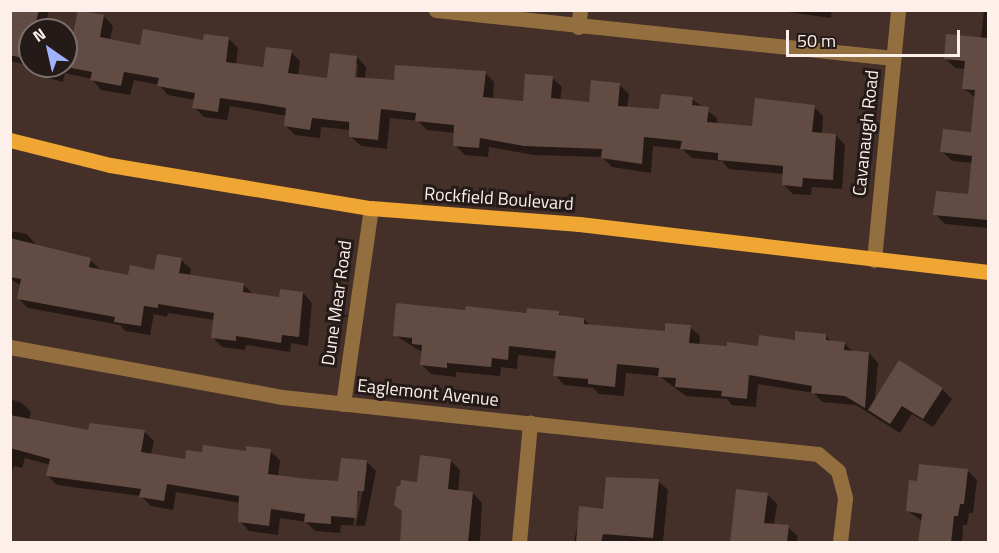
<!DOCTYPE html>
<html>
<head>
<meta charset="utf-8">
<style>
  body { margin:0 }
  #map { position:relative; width:999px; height:553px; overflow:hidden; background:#453029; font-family:"Titillium Web",sans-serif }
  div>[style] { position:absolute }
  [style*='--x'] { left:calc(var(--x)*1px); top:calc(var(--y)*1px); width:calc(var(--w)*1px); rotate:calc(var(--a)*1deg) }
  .shadow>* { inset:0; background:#0007 }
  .building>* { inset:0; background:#614b43 }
  .minor>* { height:15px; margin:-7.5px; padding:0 7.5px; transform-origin:7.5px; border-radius:7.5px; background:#936f3f }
  .major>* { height:15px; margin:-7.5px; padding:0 7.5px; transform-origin:7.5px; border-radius:7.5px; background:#efa632 }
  span { translate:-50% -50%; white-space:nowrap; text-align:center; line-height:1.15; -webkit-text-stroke:6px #241b18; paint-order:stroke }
  .street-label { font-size:18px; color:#fdefea }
  .frame { position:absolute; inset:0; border:12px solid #fdefea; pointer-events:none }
  .north { position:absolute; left:18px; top:18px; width:60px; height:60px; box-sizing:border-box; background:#241b18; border:2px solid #7b706c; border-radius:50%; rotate:326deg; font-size:16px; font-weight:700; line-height:24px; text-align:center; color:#fdefea }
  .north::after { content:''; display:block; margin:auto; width:21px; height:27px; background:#9fb3fd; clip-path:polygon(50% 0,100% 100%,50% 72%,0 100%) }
  .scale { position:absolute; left:786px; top:30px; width:174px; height:27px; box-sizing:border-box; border:3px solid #fdefea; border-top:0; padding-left:8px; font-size:18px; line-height:21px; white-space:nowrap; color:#fdefea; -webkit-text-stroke:4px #241b18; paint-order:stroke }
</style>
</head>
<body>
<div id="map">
  <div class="shadow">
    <i style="clip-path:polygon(evenodd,10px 10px,48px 10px,47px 26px,75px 32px,104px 16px,113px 26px,110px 40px,141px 47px,229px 39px,238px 48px,236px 65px,264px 69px,291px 52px,300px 61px,298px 76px,329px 80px,357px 57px,366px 67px,365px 79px,395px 82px,485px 73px,494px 82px,493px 99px,525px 102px,552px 78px,562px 87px,560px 101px,591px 103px,619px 85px,629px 94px,627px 109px,660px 111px,692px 99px,717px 118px,717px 124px,753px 127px,814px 107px,823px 116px,822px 134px,836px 135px,845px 145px,842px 189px,812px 187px,811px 195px,793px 194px,783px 184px,784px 174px,729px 169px,722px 161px,692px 158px,682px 149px,653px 146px,651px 173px,612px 167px,602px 157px,534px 155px,489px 147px,488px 157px,465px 155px,455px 145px,455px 133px,427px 130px,418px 121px,390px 118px,387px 149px,361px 146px,351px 137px,351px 130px,321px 127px,320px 138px,295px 135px,285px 125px,287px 116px,230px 106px,227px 120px,204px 117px,194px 107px,195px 100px,168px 95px,159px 85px,134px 80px,130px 95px,101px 90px,92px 79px,65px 73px,63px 82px,40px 76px,31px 66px,10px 61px,10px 10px,30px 30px,66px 30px,66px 66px,30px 66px,30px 30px,10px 10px,355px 64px,358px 64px,356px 84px,353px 84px,355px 64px)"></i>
    <i style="clip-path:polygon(773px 10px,832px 10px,831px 18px)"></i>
    <i style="clip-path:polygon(984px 10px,988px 10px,988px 228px,945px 224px,935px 214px,969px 196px,973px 163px,952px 161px,942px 151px,972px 133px,976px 98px,963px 88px,965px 69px,955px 68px,945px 58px,981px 39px)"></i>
    <i style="clip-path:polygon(10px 231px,27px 234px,36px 245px,90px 260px,100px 269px,129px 276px,155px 272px,181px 260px,191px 269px,190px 276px,243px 284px,253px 294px,280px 299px,303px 293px,312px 303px,308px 346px,291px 343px,290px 352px,246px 345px,245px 350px,222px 347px,212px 337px,215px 320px,168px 313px,167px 317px,154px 314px,150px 335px,125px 331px,120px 325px,28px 308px,19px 299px,20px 285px,10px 279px)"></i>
    <i style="clip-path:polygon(466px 312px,559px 313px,563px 317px,584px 319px,591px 327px,666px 332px,690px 327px,700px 336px,699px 345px,759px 348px,825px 335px,832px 342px,844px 343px,853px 352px,869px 353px,878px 363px,875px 401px,942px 389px,952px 399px,933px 427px,912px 414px,900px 433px,856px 405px,822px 402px,814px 393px,758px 384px,756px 407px,732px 405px,727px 399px,686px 396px,659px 376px,626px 373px,624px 396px,599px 394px,593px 388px,564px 385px,555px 375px,556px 359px,518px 355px,517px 369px,501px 367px,500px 376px,456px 372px,456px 377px,431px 374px,422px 365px,423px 353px,395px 335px)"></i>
    <i style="clip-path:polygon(evenodd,10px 399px,22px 403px,31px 412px,29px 419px,89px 431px,144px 431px,154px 441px,151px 455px,186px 461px,270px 451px,280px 460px,278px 476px,340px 483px,367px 462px,376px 471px,365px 526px,341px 525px,340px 533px,315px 531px,306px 522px,280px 518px,278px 535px,249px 531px,240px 521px,241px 503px,176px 492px,173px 510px,151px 506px,141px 496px,57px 485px,48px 476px,50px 465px,25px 458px,22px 468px,14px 466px,10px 476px,10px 399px,364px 468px,367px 468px,356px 525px,353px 525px,364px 468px)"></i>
    <i style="clip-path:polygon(450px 460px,460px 470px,458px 492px,473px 493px,482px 503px,480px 542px,401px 542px,419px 484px)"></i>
    <i style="clip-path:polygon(967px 470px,977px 480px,973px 513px,969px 513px,967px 525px,963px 525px,962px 542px,920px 542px,922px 521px,907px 510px,919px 483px)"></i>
    <i style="clip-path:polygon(658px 481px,668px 490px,663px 542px,574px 542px,581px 508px,604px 510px)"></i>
    <i style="clip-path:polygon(767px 494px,777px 504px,774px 525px,788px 527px,798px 536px,797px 542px,732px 542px)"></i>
  </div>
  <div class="building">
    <i style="clip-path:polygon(10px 10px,39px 10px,34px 30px,30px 30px,30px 60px,10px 55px)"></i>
    <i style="clip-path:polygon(78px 10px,104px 15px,100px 37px,140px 45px,143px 29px,203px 40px,204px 34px,229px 37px,226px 62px,263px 67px,266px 47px,292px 50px,288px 73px,327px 78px,330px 53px,357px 56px,355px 77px,394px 80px,395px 65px,486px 71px,483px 97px,523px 101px,525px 74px,553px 76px,551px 98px,589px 102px,591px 80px,620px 83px,618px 106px,659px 109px,661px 94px,693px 97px,692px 105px,709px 107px,707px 122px,752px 126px,755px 98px,815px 105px,812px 132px,836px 134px,833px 180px,803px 178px,802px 187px,782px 185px,783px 166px,718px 160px,718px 153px,680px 149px,682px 141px,644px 137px,642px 164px,601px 158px,602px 149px,524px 146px,480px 138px,479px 148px,453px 146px,454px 125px,415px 121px,416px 113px,381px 109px,378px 140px,349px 137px,349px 122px,312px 118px,310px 130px,284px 126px,286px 108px,263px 104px,220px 98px,218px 112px,192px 108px,195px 93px,157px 86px,159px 78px,124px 72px,121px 86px,90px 80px,92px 72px,66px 67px)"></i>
    <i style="clip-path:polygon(946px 34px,988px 38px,988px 220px,933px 215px,936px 191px,968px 194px,972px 156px,940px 152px,943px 129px,971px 132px,975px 90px,962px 89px,965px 61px,944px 59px)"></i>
    <i style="clip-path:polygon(10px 238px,91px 258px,89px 267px,128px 275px,130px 265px,154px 270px,157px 254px,182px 258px,179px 273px,244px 283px,243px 292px,279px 297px,280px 289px,303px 292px,299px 337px,282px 335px,281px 343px,236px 336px,236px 341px,211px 338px,214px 313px,158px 304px,158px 308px,144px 306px,141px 326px,114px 322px,115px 317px,17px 299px,21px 279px,10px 277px)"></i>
    <i style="clip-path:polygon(396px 303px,465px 310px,466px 306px,526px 313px,527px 308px,559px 311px,559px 315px,584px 318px,584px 324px,665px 331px,665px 323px,691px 325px,689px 343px,727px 346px,727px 342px,758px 346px,759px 335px,795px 340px,795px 331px,826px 334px,826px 340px,845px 342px,844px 350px,869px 352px,865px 408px,845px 396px,811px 393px,812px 386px,749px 375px,747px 399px,721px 396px,722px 391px,675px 387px,676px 378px,658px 377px,659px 368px,617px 364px,615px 387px,588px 384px,588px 379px,553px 376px,556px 351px,509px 346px,508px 360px,492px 358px,491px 367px,447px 363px,447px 368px,420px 365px,422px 345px,412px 344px,412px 338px,393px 336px)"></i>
    <i style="clip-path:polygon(899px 360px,943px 388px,923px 419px,902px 406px,890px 424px,868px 410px)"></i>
    <i style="clip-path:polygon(10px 415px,88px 430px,90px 423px,145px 430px,141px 452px,185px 459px,186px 450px,202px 452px,203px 445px,246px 451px,246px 446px,271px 449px,268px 474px,308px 479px,338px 481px,341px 458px,367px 460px,364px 491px,358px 491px,356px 518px,331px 516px,331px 524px,304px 522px,305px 514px,271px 509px,269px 526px,238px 522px,239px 496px,167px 484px,164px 501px,139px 497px,141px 489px,46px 476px,50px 459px,10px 448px)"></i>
    <i style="clip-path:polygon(420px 455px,451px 459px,448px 489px,473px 492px,468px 543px,400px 543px,402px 511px,394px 505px,397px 486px,400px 486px,401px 480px,417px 482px)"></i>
    <i style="clip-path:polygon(919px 464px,968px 469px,964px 504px,960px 504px,958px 516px,954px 516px,951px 543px,918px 543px,922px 514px,906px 511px,909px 480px,917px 481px)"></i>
    <i style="clip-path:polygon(606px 477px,659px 479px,653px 538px,603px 534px,601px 543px,576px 543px,579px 506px,603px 509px)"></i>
    <i style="clip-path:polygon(736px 489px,768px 493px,764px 523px,789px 525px,787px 543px,730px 543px)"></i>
  </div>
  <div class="minor">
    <i style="--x:436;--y:10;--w:460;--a:6"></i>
    <i style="--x:578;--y:27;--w:17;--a:-83"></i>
    <i style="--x:874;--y:260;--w:251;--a:-84.5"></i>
    <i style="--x:10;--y:347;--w:277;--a:10.4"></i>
    <i style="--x:282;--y:397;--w:539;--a:6.07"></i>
    <i style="--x:818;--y:454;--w:26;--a:40"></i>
    <i style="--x:838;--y:471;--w:28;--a:75"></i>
    <i style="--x:845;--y:498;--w:44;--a:96.5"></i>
    <i style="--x:343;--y:404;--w:198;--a:-81.9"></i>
    <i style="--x:519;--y:542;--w:120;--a:-84.7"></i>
  </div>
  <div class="major">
    <i style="--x:10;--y:140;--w:103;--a:14"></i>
    <i style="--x:110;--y:165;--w:265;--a:9.4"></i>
    <i style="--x:371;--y:208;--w:209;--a:4.4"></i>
    <i style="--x:579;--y:224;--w:412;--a:6.7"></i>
  </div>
  <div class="street-label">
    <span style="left:866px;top:133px;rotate:-84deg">Cavanaugh Road</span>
    <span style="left:499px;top:199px;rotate:4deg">Rockfield Boulevard</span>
    <span style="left:337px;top:303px;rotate:-82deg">Dune Mear Road</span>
    <span style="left:428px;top:393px;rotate:6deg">Eaglemont Avenue</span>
  </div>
  <div class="frame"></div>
  <div class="north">N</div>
  <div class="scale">50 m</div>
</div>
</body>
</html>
